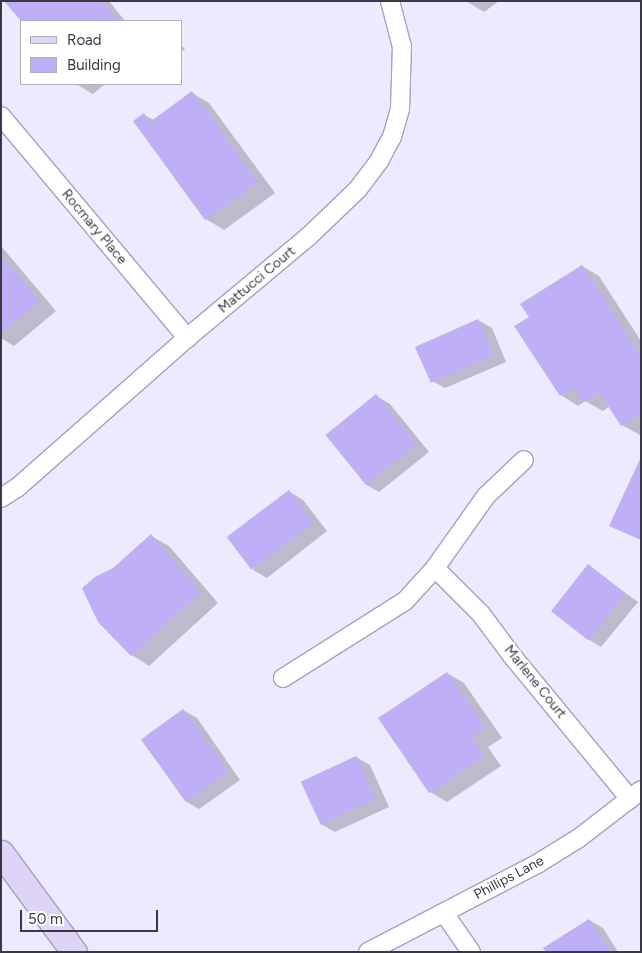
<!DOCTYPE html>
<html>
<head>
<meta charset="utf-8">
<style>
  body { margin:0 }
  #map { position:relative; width:642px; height:953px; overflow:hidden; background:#ede9ff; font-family:Figtree,sans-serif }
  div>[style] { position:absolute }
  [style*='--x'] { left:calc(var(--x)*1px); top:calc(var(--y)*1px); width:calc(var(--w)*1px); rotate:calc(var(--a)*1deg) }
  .shadow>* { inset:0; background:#0003 }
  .building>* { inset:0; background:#bfaff6; transform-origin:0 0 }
  .roads { filter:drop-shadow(1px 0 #a7a0c2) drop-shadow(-1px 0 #a7a0c2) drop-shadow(0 1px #a7a0c2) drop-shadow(0 -1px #a7a0c2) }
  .minor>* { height:18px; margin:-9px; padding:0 9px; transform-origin:9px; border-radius:9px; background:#fff }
  .secondary>* { height:25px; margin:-12.5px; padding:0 12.5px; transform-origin:12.5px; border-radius:12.5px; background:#ded5f6 }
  span { translate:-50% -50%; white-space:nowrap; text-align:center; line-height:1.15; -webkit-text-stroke:4px #fff; paint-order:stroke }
  .street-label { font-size:14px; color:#3b3846 }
  .frame { position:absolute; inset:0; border:2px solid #3b3846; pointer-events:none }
  .legend { position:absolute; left:20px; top:20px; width:162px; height:65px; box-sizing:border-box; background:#fff; border:1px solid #b1afb5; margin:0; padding:6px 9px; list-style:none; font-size:15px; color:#3b3846 }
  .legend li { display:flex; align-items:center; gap:10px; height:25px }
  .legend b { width:25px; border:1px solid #b1afb5 }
  .scale { position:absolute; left:20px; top:910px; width:138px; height:22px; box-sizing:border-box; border:2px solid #3b3846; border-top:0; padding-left:6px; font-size:15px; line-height:18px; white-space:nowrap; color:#3b3846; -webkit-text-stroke:4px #fff; paint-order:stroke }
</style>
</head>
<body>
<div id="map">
  <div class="shadow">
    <i style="clip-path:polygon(6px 1px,109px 1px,125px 21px,23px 21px)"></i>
    <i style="clip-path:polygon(466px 1px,499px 1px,484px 12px)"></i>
    <i style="clip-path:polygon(181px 45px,185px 49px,181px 52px)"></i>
    <i style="clip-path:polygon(76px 84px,105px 84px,93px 94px)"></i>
    <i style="clip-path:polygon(192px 93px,209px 103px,275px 193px,224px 230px,206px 219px,135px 122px,144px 115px,154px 120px)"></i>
    <i style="clip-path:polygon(1px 246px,56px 311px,14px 346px,1px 338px)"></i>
    <i style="clip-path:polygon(582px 266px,599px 276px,641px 341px,640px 435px,622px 425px,610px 406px,603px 411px,585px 401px,578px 406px,561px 395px,530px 317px)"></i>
    <i style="clip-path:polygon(478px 320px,492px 328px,506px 362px,445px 388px,431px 380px)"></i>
    <i style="clip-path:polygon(376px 396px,390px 404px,429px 452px,379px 492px,365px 484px)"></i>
    <i style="clip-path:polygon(290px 492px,303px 500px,327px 531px,267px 578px,253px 570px)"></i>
    <i style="clip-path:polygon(151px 536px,169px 546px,218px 603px,149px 666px,132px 655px,99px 621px,114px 569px)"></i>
    <i style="clip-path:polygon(588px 566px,638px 602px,601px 647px,588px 639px,552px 610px)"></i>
    <i style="clip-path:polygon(447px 673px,464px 683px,502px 738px,488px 747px,501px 766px,447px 802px,430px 792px)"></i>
    <i style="clip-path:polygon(183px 710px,197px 718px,240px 780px,199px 809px,185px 801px,142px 740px)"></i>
    <i style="clip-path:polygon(356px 757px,370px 765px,389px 807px,335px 832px,321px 824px)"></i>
    <i style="clip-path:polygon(589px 920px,603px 928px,618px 952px,547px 952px)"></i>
  </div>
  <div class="building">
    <i style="clip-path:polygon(4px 1px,101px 1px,118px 21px,21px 21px)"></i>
    <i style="clip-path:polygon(192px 91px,258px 182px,205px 220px,133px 121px,144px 113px,150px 122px)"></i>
    <i style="clip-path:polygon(1px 256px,39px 301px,1px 332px)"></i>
    <i style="clip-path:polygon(582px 265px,641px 356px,641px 413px,621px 426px,599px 392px,584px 402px,574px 387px,560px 396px,514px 326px,529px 317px,520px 304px)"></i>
    <i style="left:478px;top:319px;width:39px;height:69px;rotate:66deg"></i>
    <i style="left:376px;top:394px;width:64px;height:65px;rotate:51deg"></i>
    <i style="clip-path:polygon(641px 457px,641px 540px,609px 526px)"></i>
    <i style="left:289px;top:490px;width:41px;height:78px;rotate:53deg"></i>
    <i style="clip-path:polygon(151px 534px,201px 592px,131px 656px,98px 622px,82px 588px,95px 577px,113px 568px)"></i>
    <i style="left:588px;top:564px;width:47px;height:60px;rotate:38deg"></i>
    <i style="clip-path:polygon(447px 672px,485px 727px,471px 737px,484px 755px,429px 793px,378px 718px)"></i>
    <i style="left:183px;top:709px;width:77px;height:52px;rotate:54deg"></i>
    <i style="left:356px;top:756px;width:47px;height:61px;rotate:65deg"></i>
    <i style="clip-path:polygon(589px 919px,610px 952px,546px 952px,543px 948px)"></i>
  </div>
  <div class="roads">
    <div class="minor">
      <i style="--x:1;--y:116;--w:290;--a:50"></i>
      <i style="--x:1;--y:498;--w:20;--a:-33"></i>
      <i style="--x:18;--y:487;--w:225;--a:-41.4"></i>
      <i style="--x:187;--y:338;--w:158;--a:-39.9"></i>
      <i style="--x:308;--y:237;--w:69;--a:-43.8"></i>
      <i style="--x:358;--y:189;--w:35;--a:-53"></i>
      <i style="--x:379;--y:161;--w:27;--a:-62"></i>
      <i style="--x:392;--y:137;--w:29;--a:-74"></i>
      <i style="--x:400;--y:109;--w:62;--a:-88.2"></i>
      <i style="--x:402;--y:47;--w:48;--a:-104.6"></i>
      <i style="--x:435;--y:568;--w:65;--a:45"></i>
      <i style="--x:481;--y:614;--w:54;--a:53.3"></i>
      <i style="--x:513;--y:657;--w:184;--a:50.5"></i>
      <i style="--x:283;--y:678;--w:144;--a:-32.3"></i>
      <i style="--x:405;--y:601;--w:45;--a:-47.7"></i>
      <i style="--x:435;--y:568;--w:88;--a:-54.7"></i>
      <i style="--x:486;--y:496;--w:52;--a:-43.5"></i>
      <i style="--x:444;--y:913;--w:47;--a:55.3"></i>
      <i style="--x:368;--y:952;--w:191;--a:-27.5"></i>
      <i style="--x:537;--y:864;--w:49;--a:-31.8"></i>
      <i style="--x:579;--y:838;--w:78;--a:-37.7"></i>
    </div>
    <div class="secondary">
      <i style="--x:1;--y:853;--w:123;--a:53.6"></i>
    </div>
  </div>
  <div class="street-label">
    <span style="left:94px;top:227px;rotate:50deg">Rocmary Place</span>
    <span style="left:257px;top:280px;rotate:-40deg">Mattucci Court</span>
    <span style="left:535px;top:682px;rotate:51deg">Marlene Court</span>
    <span style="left:509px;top:878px;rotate:-28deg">Phillips Lane</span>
  </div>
  <div class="frame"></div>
  <ul class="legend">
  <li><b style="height:6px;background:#ded5f6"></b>Road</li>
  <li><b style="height:14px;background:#bfaff6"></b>Building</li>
  </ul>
  <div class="scale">50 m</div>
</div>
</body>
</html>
